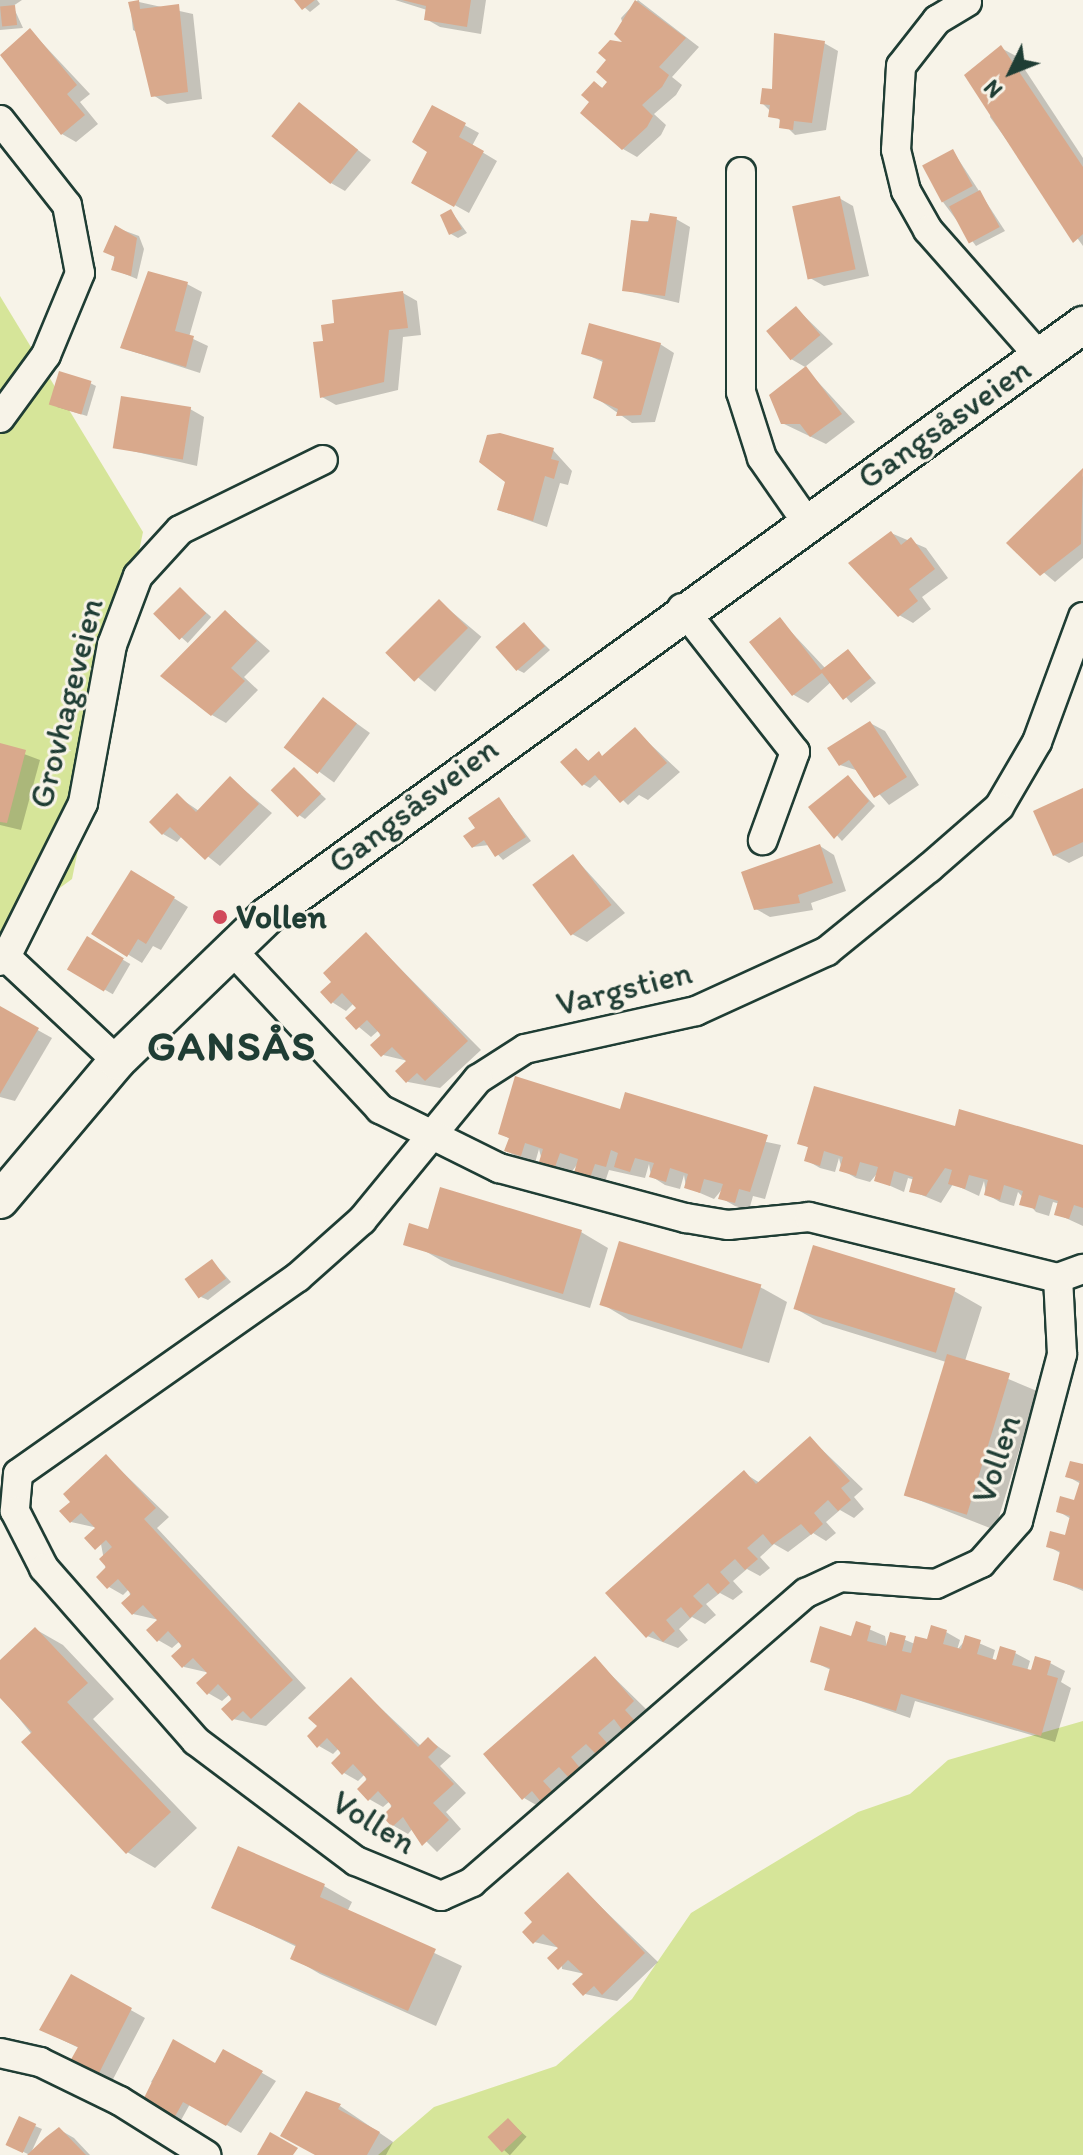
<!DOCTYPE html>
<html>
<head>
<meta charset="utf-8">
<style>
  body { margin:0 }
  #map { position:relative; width:1083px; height:2155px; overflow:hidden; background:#f7f3e8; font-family:Itim,sans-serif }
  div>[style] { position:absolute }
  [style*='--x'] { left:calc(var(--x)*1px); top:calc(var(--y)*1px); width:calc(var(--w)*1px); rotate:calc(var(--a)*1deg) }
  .green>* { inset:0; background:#d6e599 }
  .shadow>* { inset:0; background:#0003; transform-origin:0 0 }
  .building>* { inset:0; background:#d9a98c; transform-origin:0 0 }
  .roads { filter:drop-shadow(2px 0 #1f3d34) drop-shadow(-2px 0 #1f3d34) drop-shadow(0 2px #1f3d34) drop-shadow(0 -2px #1f3d34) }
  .minor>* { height:28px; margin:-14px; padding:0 14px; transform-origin:14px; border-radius:14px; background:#f7f3e8 }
  .tertiary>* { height:36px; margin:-18px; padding:0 18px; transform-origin:18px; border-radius:18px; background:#f7f3e8 }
  .dots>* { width:22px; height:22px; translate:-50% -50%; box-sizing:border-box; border:4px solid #f7f3e8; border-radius:50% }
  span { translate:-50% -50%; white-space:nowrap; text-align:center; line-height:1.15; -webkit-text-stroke:6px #f7f3e8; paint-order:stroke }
  .street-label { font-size:34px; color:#1f3d34 }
  .poi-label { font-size:34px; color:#1f3d34; font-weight:700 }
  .left { translate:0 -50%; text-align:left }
  .district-label { font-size:42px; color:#1f3d34; font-weight:700; letter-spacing:2px }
  .north { position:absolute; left:971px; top:32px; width:80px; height:80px; -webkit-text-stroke:6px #f7f3e8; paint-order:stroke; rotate:227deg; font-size:22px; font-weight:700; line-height:32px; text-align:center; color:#1f3d34 }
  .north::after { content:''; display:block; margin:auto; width:28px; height:36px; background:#1f3d34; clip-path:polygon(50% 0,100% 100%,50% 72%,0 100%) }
</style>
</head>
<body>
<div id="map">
  <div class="green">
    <i style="clip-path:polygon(0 296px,143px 532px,72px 879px,0 932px)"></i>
    <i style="clip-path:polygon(1083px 1721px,1083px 2155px,378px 2155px,434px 2107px,556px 2066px,632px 1999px,691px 1913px,858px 1812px,910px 1794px,948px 1760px)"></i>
  </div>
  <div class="shadow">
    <i style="clip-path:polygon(0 0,22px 0,13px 6px,23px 28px,0 30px)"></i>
    <i style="clip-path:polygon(296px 0,317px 0,320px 4px,310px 12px)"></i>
    <i style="clip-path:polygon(395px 0,486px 0,481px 34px,440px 27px,426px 19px,427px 10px)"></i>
    <i style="clip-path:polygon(638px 0,699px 47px,672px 77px,682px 85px,676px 95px,654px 114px,666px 125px,661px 135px,637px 157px,623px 149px,591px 102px,594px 83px,604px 89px,629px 45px,621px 18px)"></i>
    <i style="clip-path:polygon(139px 2px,193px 14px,202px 99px,167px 104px,153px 95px,143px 36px,133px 30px,130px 4px)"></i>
    <i style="clip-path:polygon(30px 30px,90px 94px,80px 102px,98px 124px,76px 142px,62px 134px)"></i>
    <i style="clip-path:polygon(824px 43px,838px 51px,826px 130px,795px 135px,762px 103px)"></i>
    <i style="clip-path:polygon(1001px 48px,1016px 56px,1083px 158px,1083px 246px,990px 117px)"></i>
    <i style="clip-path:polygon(299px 105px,371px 160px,345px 191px,331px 183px)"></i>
    <i style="clip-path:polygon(433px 108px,479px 133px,472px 146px,497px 161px,469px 213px,413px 182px,430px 152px)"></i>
    <i style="clip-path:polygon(953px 151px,1005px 231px,976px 246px,943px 202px)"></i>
    <i style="clip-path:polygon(839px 198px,853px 206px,869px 276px,824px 286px,810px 278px)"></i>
    <i style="clip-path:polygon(451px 211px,467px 233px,458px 238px,451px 234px)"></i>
    <i style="clip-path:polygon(676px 219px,690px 227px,679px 303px,624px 290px,633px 222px)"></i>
    <i style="clip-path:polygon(117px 228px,139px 236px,144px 249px,137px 279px,113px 269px)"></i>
    <i style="clip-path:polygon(187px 284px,202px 292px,189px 337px,208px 346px,200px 373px,122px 348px)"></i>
    <i style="clip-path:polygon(403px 293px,417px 301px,421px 335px,403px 337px,398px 390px,336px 405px,322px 397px,325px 342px,337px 325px)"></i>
    <i style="clip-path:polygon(797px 309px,833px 344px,805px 367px,791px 359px)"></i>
    <i style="clip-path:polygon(660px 344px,674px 353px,655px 422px,632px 423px,595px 397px,605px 363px,583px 353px)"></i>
    <i style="clip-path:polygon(806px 369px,855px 422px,826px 444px,782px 423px)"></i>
    <i style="clip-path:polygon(90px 383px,96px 386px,87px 416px,57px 407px)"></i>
    <i style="clip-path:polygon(190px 409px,204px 417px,197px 466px,115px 447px)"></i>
    <i style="clip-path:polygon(553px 450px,572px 471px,568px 485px,560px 483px,547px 527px,499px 510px)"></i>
    <i style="clip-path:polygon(1083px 476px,1083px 558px,1055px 582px,1009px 543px)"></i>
    <i style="clip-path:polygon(891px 533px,926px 548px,948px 578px,922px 597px,931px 609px,913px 623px,899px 615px)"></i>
    <i style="left:180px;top:589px;width:42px;height:35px;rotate:42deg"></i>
    <i style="left:440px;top:602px;width:54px;height:72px;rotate:40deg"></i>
    <i style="clip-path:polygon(226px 612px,270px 651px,244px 677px,258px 690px,226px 723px,212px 715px)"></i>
    <i style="clip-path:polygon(780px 620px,826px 669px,848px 651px,876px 683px,851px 703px,832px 681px,808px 703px,794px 695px,752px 642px)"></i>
    <i style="clip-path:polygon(524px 624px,550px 650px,524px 673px,518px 670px)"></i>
    <i style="left:323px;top:699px;width:58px;height:61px;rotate:36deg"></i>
    <i style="clip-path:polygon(870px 723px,885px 731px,919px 785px,889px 805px,859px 771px,840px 765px)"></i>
    <i style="clip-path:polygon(635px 730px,680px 772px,648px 800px,639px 795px,628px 805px,601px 778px,590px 788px,583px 784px,576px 750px,590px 762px,604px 757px)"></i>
    <i style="clip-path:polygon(0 745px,40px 760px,21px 830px,0 825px)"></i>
    <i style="clip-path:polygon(294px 769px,326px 799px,305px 819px,299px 815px)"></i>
    <i style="clip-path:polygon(848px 777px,875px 806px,842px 841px,811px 807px)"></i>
    <i style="clip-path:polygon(231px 779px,272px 813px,220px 866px,182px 836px,177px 842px,163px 834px,177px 796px,199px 811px)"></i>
    <i style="clip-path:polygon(1083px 790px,1083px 856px,1069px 863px,1054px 855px)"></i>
    <i style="clip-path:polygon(499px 799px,531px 841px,503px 860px,489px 845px,473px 847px)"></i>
    <i style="clip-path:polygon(820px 846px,834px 855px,846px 891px,811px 903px,813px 910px,770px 917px,756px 909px)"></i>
    <i style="clip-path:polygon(573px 856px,625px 913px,587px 942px,572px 934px)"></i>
    <i style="clip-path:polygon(132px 872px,188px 907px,161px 950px,153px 946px,142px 963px,94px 934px)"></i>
    <i style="clip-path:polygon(367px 935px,481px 1050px,440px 1088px,408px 1082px,398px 1071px,408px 1061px,383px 1055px,379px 1030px,371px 1037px,348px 1018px,359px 1008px,354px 1003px,346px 1011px,332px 1002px,334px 982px)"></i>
    <i style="left:87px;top:939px;width:50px;height:35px;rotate:30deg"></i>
    <i style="clip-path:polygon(0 1009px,52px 1038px,15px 1101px,0 1097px)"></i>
    <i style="clip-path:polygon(622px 1111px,781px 1145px,765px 1199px,753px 1196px,749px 1210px,735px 1206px,721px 1198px,724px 1187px,714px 1199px,686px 1187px,684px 1175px,680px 1189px,665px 1185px,651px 1176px,649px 1164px,645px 1178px,609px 1170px,604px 1185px,576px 1172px,579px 1162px,570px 1174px,542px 1161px,539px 1149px,535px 1163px,521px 1159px,507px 1151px,510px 1139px,500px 1133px)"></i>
    <i style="clip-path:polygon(956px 1129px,1083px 1147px,1083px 1226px,1057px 1214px,1060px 1204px,1053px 1202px,1049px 1216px,1036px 1212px,1018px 1192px,1014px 1206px,1000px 1202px,986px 1194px,984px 1181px,979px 1196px,953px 1184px,941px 1203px,912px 1191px,915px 1180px,908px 1178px,904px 1192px,877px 1180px,880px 1170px,870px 1182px,856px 1178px,842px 1170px,839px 1158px,835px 1172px,820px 1168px,806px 1160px,809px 1148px,800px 1143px)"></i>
    <i style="clip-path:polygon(427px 1231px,581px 1232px,608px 1248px,590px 1308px,451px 1266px,425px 1251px)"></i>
    <i style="clip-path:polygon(815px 1248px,954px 1291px,982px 1307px,965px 1361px,1037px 1391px,995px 1530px,906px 1495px,946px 1362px,823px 1324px,796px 1309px)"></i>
    <i style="clip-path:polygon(212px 1261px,231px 1282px,208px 1300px,201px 1297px)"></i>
    <i style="clip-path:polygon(760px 1287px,787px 1302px,769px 1363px,629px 1320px,602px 1304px)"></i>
    <i style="clip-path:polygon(810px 1438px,863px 1489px,854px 1497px,864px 1509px,854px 1518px,840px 1510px,826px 1522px,836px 1533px,826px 1541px,813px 1533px,788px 1552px,774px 1544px,760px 1557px,770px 1568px,760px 1576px,747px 1569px,733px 1581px,743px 1592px,733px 1600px,720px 1593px,706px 1604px,716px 1615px,705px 1624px,692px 1617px,679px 1629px,688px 1640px,678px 1648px,647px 1636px,744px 1473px,760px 1483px)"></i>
    <i style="clip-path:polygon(106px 1456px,169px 1517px,157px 1528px,306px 1688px,266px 1726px,233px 1719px,230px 1694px,222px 1701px,208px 1693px,210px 1673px,184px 1667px,180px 1641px,172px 1648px,158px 1640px,159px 1620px,133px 1614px,129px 1589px,123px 1595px,109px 1587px,98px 1528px,71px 1522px,72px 1502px)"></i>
    <i style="clip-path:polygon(1083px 1466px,1083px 1591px,1055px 1579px,1062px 1554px,1048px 1546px,1066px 1537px,1071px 1519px,1058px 1511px,1075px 1503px,1081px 1484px,1067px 1476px)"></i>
    <i style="clip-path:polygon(857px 1624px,885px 1636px,887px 1648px,891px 1634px,915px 1644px,946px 1632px,960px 1640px,957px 1650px,967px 1638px,995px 1650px,992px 1661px,1015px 1653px,1030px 1661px,1027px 1671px,1050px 1663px,1065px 1671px,1061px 1682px,1071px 1688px,1055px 1742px,915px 1701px,910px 1718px,826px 1689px,831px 1670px,812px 1661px,853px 1638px)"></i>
    <i style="clip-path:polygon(35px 1629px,63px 1645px,114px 1699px,93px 1719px,197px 1828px,155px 1868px,127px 1852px,0 1695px,0 1663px)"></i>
    <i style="clip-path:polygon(595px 1659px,647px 1710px,637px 1719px,647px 1729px,639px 1737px,625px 1729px,611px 1742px,621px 1753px,611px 1761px,598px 1753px,584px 1766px,593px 1777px,584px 1785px,571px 1777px,556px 1790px,566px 1801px,556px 1809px,543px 1801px,538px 1806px,524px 1798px)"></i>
    <i style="clip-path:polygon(351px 1680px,421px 1746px,428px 1739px,451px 1756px,440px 1766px,466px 1793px,446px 1812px,461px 1829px,437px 1852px,413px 1828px,408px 1834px,394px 1826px,390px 1801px,383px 1807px,369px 1799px,365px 1774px,358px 1781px,344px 1773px,339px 1748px,333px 1754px,319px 1746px)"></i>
    <i style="clip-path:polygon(239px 1849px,324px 1886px,352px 1902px,347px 1912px,462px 1966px,436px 2026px,320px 1974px,293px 1958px,297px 1947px,214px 1907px)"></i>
    <i style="clip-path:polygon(568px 1875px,658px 1962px,617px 2001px,585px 1994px,585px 1974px,562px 1969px,560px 1948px,534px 1942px,535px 1922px)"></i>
    <i style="clip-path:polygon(72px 1977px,145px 2018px,110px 2085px,71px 2063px,79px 2048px,42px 2030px)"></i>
    <i style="clip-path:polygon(174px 2042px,216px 2065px,224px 2051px,276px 2081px,241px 2133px,190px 2104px,180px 2122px,145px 2102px,163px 2089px,151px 2082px)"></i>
    <i style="clip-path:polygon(340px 2106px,393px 2142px,386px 2155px,318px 2155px,283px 2135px)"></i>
    <i style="left:508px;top:2120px;width:25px;height:25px;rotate:42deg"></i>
    <i style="clip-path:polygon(35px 2126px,42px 2129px,30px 2155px,15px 2148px)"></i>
    <i style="clip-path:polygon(60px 2130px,74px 2138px,90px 2155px,31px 2155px)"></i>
  </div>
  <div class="building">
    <i style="clip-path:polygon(139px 0,140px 9px,179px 4px,188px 92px,151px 97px,128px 2px)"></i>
    <i style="clip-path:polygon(294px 0,315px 0,302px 10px)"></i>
    <i style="clip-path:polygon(402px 0,471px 0,467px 27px,424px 20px,426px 6px)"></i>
    <i style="clip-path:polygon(635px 0,686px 38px,659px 67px,669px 75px,662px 87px,642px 105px,653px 116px,647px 127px,622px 150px,580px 113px,589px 102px,581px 95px,594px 81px,602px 88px,607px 82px,596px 72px,606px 60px,598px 53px,610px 40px,622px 42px,614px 34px)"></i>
    <i style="left:15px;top:5px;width:20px;height:15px;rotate:84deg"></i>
    <i style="clip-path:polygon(30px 28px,77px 85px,67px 94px,85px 115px,61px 135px,0 55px)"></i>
    <i style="clip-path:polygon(774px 33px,825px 41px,812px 123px,794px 121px,793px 130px,779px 128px,780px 119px,768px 117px,770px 105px,760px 104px,762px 88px,772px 89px)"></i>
    <i style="clip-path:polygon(1001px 45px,1083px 167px,1083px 234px,1073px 243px,964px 75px)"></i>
    <i style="left:299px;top:102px;width:76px;height:44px;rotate:39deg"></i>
    <i style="clip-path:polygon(432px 105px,466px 123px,459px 137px,484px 151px,454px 207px,411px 183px,427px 152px,412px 142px)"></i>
    <i style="left:953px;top:149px;width:42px;height:35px;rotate:62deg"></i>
    <i style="left:980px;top:190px;width:42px;height:35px;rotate:62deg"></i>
    <i style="left:840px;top:196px;width:75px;height:49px;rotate:78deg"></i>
    <i style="clip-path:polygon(451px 209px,462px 229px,449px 235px,440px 215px)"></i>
    <i style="clip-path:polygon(650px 213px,677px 217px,665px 296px,622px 291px,631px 220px,648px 222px)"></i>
    <i style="clip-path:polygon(115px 225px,137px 238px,131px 276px,111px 270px,115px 257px,103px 252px)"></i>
    <i style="clip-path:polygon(148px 271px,188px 282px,175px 331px,194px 336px,186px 367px,120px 348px)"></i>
    <i style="clip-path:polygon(403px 291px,408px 328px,389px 330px,384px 382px,320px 398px,313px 342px,323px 341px,321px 325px,334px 323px,332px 300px)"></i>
    <i style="left:796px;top:306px;width:38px;height:39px;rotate:50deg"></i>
    <i style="clip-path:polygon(589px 323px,661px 343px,641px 415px,616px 416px,618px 409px,593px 398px,603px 360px,581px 354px)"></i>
    <i style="clip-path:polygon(806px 366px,842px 414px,810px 437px,800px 424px,781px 424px,769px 395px)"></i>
    <i style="left:59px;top:371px;width:34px;height:35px;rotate:17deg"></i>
    <i style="left:121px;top:396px;width:71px;height:53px;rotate:9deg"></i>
    <i style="clip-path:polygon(500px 433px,554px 448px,551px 459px,559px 461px,554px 479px,545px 476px,533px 521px,497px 510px,505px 482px,479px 462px,487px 435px)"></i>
    <i style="clip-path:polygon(1083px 468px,1081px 544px,1040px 576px,1006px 543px)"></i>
    <i style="clip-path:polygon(891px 531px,901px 545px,911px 537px,935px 569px,909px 589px,918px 601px,898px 617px,848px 563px)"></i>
    <i style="left:180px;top:587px;width:37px;height:38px;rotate:45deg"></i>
    <i style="left:439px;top:599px;width:41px;height:76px;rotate:45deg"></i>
    <i style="clip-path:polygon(225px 610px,257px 641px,231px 668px,245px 681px,211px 716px,160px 676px)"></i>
    <i style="clip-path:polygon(780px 617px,821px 670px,848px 649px,871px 678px,843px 700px,822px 673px,792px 696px,749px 642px)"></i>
    <i style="left:524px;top:622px;width:32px;height:38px;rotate:49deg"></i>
    <i style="left:323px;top:697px;width:43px;height:64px;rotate:38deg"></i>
    <i style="clip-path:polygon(870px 721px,907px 777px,874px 798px,849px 760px,839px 766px,827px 748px)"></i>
    <i style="clip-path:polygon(635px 727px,667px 763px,620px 803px,595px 775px,582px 786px,560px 762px,576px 748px,588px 761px,599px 751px,602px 756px)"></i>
    <i style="clip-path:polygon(0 743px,26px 750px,7px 823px,0 822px)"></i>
    <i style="left:294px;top:767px;width:38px;height:33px;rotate:45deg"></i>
    <i style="clip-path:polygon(848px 775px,869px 801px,834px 839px,808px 807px)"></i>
    <i style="clip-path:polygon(230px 776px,259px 804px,205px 860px,170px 827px,162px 835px,149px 822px,177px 793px,196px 812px)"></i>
    <i style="clip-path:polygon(1083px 788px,1083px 842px,1053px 856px,1033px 811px)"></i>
    <i style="clip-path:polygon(499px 797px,526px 837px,495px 857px,484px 840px,472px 848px,463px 836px,475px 828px,468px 818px)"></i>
    <i style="clip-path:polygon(820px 844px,833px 883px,798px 895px,800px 903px,754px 910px,741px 872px)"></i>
    <i style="left:573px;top:854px;width:64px;height:51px;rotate:53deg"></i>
    <i style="clip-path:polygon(131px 870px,175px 897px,146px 944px,138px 939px,127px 957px,91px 934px)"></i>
    <i style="clip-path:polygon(366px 932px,468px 1041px,425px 1081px,417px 1073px,406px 1083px,395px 1071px,406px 1061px,392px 1047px,381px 1057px,370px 1045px,381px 1035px,367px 1020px,356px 1030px,345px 1018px,356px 1008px,342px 993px,331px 1004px,320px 992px,331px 982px,323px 973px)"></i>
    <i style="left:87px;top:936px;width:43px;height:39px;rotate:31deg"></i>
    <i style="clip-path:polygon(0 1006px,39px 1028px,0 1094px)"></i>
    <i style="clip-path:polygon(515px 1076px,620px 1109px,625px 1092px,768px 1135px,750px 1192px,739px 1189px,735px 1203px,718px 1199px,723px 1184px,704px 1179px,700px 1193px,684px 1188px,688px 1174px,670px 1168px,666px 1182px,649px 1177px,654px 1163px,635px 1158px,630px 1172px,614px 1167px,618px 1153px,611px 1150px,606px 1167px,595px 1164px,590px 1178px,574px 1173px,578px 1159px,560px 1153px,555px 1167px,539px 1162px,543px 1149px,525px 1143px,521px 1156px,504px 1151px,509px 1138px,498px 1134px)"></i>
    <i style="clip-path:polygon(814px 1086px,955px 1126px,959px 1109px,1083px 1145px,1083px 1208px,1074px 1205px,1069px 1219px,1054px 1215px,1058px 1201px,1039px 1195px,1035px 1209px,1019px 1205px,1023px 1191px,1004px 1185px,1000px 1200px,984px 1195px,988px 1180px,969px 1175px,965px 1189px,948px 1184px,952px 1170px,945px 1168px,926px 1196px,909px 1192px,913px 1177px,894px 1171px,890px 1186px,874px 1181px,878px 1167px,860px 1162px,856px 1176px,839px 1171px,843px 1157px,824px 1151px,820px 1166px,804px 1161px,808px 1147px,797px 1144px)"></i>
    <i style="clip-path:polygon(440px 1187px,582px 1230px,563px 1294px,403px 1245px,409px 1223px,428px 1229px)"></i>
    <i style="left:619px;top:1241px;width:149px;height:67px;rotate:17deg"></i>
    <i style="left:813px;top:1245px;width:149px;height:67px;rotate:17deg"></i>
    <i style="left:212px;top:1259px;width:24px;height:34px;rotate:54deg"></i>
    <i style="left:947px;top:1354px;width:66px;height:148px;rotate:17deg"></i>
    <i style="clip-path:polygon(810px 1436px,850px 1481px,841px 1488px,851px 1500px,838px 1511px,828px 1500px,814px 1513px,823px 1524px,811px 1535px,801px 1524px,772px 1545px,763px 1534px,747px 1548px,758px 1559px,745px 1570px,735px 1559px,720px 1572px,730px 1583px,718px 1594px,708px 1583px,693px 1596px,703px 1606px,690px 1618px,681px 1607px,666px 1620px,675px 1631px,663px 1642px,653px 1631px,646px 1638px,605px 1593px,744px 1470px,756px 1484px)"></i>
    <i style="clip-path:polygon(106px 1454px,156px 1508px,144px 1519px,293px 1680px,251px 1719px,243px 1711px,232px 1721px,221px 1709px,232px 1699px,218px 1684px,207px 1695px,196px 1683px,207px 1673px,193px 1658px,182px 1668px,171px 1656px,182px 1646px,168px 1631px,157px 1642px,146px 1630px,157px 1620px,143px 1605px,132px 1615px,121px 1603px,131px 1594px,118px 1579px,107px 1589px,96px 1577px,106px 1567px,99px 1559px,112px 1547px,106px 1540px,95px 1550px,84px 1538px,95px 1528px,81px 1513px,70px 1523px,59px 1511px,70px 1502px,63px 1494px)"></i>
    <i style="clip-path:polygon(1070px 1461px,1083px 1464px,1083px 1589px,1053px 1580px,1060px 1551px,1046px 1547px,1050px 1531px,1065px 1535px,1070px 1516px,1056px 1512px,1060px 1496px,1074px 1500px,1080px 1481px,1065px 1477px)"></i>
    <i style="clip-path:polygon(856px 1621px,871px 1626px,867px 1641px,886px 1646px,890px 1632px,906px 1636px,902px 1651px,911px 1653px,915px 1636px,927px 1639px,931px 1625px,947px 1630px,943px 1644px,961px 1649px,965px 1635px,981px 1640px,977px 1654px,996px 1660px,1000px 1646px,1016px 1651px,1012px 1665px,1031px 1670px,1035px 1656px,1051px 1661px,1047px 1675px,1058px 1678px,1041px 1736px,901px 1694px,896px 1711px,824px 1690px,830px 1668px,810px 1662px,820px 1626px,851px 1636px)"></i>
    <i style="clip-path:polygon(35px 1627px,88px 1683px,67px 1702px,171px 1812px,126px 1854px,21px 1742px,32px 1732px,0 1698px,0 1660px)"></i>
    <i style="clip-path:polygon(595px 1656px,634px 1701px,625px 1710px,635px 1721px,623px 1731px,614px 1719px,598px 1733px,608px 1744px,596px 1754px,586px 1744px,571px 1757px,580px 1768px,569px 1778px,559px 1767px,543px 1781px,553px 1792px,541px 1802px,532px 1791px,522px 1800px,483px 1754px)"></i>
    <i style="clip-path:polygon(351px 1677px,418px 1747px,428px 1737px,438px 1747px,428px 1757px,454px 1784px,433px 1803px,449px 1820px,422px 1846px,403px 1817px,392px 1827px,382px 1816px,392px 1806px,378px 1791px,368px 1801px,357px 1789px,367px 1779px,353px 1764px,342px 1775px,331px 1763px,341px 1753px,327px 1738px,317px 1748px,307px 1736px,317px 1726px,308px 1718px)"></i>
    <i style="clip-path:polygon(238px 1846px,325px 1884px,320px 1897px,436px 1949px,408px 2011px,290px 1959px,296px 1945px,211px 1908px)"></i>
    <i style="clip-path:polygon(568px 1872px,645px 1953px,602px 1995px,594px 1986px,583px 1996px,572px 1984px,583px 1974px,568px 1960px,558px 1970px,547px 1958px,558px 1948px,543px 1934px,533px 1944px,522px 1932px,532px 1922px,524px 1913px)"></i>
    <i style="clip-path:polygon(71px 1974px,132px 2008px,96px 2079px,69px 2063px,78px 2047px,39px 2030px)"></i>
    <i style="clip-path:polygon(173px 2039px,215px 2063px,223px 2049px,263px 2071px,226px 2126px,183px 2102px,173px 2120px,142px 2102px)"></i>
    <i style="clip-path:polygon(306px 2091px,341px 2104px,338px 2109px,380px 2132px,367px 2155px,315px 2155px,280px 2136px)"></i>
    <i style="left:19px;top:2116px;width:19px;height:32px;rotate:25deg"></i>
    <i style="left:508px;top:2118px;width:21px;height:28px;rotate:47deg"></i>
    <i style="clip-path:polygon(59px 2127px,86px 2155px,27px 2155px,46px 2137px)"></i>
    <i style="clip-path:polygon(270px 2132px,298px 2148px,293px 2155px,257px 2155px)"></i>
  </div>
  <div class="roads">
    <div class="minor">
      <i style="--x:967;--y:2;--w:35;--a:149"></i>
      <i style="--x:937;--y:20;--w:58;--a:128"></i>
      <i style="--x:901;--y:66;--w:84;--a:93.4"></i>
      <i style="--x:896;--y:150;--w:42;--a:76.3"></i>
      <i style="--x:906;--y:191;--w:45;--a:60.6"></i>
      <i style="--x:928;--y:230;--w:168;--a:48.6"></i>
      <i style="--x:0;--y:120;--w:108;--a:51.8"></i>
      <i style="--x:67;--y:205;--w:69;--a:79.2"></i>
      <i style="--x:80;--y:273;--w:89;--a:112.5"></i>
      <i style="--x:46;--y:355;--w:78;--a:126.1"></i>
      <i style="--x:741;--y:172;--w:220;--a:90"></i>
      <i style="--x:741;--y:392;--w:69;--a:72.3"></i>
      <i style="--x:762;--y:458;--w:77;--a:55.1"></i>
      <i style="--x:682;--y:608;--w:183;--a:51.9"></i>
      <i style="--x:795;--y:752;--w:94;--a:110"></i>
      <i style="--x:1083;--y:617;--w:133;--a:110.2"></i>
      <i style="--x:1037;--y:742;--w:75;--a:120.3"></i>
      <i style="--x:999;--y:807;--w:93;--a:138.9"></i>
      <i style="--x:929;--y:868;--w:132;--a:140.9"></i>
      <i style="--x:827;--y:951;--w:144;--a:155.4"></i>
      <i style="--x:696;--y:1011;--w:175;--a:167.5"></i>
      <i style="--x:525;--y:1049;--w:56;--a:147.4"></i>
      <i style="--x:478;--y:1079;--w:183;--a:129.4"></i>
      <i style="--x:362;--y:1220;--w:86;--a:138.3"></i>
      <i style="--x:298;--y:1277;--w:342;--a:144.9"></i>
      <i style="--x:18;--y:1474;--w:37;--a:95"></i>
      <i style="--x:15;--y:1511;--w:64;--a:63"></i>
      <i style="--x:44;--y:1568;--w:230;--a:48.7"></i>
      <i style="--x:196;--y:1741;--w:200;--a:36.9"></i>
      <i style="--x:356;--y:1861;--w:92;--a:22.4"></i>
      <i style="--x:441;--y:1896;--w:34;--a:-24"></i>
      <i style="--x:472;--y:1882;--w:442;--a:-40.9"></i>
      <i style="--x:806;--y:1593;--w:38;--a:-25"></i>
      <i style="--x:841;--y:1577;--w:95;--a:4.2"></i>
      <i style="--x:936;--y:1584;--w:50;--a:-25"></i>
      <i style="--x:981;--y:1563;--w:56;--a:-48.6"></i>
      <i style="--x:1018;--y:1521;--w:173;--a:-75.2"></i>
      <i style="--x:1062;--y:1354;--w:76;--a:-93"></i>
      <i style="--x:1058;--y:1278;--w:27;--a:-20"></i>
      <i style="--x:231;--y:949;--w:219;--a:47"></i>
      <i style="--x:380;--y:1109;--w:133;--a:26.4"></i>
      <i style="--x:499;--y:1168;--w:194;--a:15"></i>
      <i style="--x:686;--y:1218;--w:43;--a:9.5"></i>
      <i style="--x:728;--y:1225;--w:81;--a:-5.6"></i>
      <i style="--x:809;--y:1217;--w:256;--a:13.8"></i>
      <i style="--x:6;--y:957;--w:172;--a:-63.4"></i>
      <i style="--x:83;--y:803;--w:161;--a:-79.6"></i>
      <i style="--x:112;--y:645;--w:74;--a:-69.4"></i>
      <i style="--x:138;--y:576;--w:62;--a:-47.6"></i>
      <i style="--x:180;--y:530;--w:159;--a:-26.1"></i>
      <i style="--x:0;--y:961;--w:7;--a:-34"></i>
      <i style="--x:6;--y:957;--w:152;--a:43.1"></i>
      <i style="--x:0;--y:2053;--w:41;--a:12.7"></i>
      <i style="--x:40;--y:2062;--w:89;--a:26"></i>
      <i style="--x:120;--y:2101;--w:102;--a:32.1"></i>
    </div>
    <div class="tertiary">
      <i style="--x:0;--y:1200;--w:182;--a:-49.9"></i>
      <i style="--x:117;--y:1061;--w:209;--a:-44"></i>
      <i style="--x:267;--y:916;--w:1008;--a:-35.91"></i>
    </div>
  </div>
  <div class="dots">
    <i style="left:220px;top:917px;background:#d1495b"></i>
  </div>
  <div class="street-label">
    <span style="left:944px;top:423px;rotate:-35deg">Gangsåsveien</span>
    <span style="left:66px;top:703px;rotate:-76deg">Grovhageveien</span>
    <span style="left:413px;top:805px;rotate:-37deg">Gangsåsveien</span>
    <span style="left:624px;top:988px;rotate:-14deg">Vargstien</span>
    <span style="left:996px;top:1459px;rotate:-72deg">Vollen</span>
    <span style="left:374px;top:1822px;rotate:31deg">Vollen</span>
  </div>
  <div class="poi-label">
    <span class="left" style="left:236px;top:917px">Vollen</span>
  </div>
  <div class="district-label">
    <span style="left:232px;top:1046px">GANSÅS</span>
  </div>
  <div class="north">N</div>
</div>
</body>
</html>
